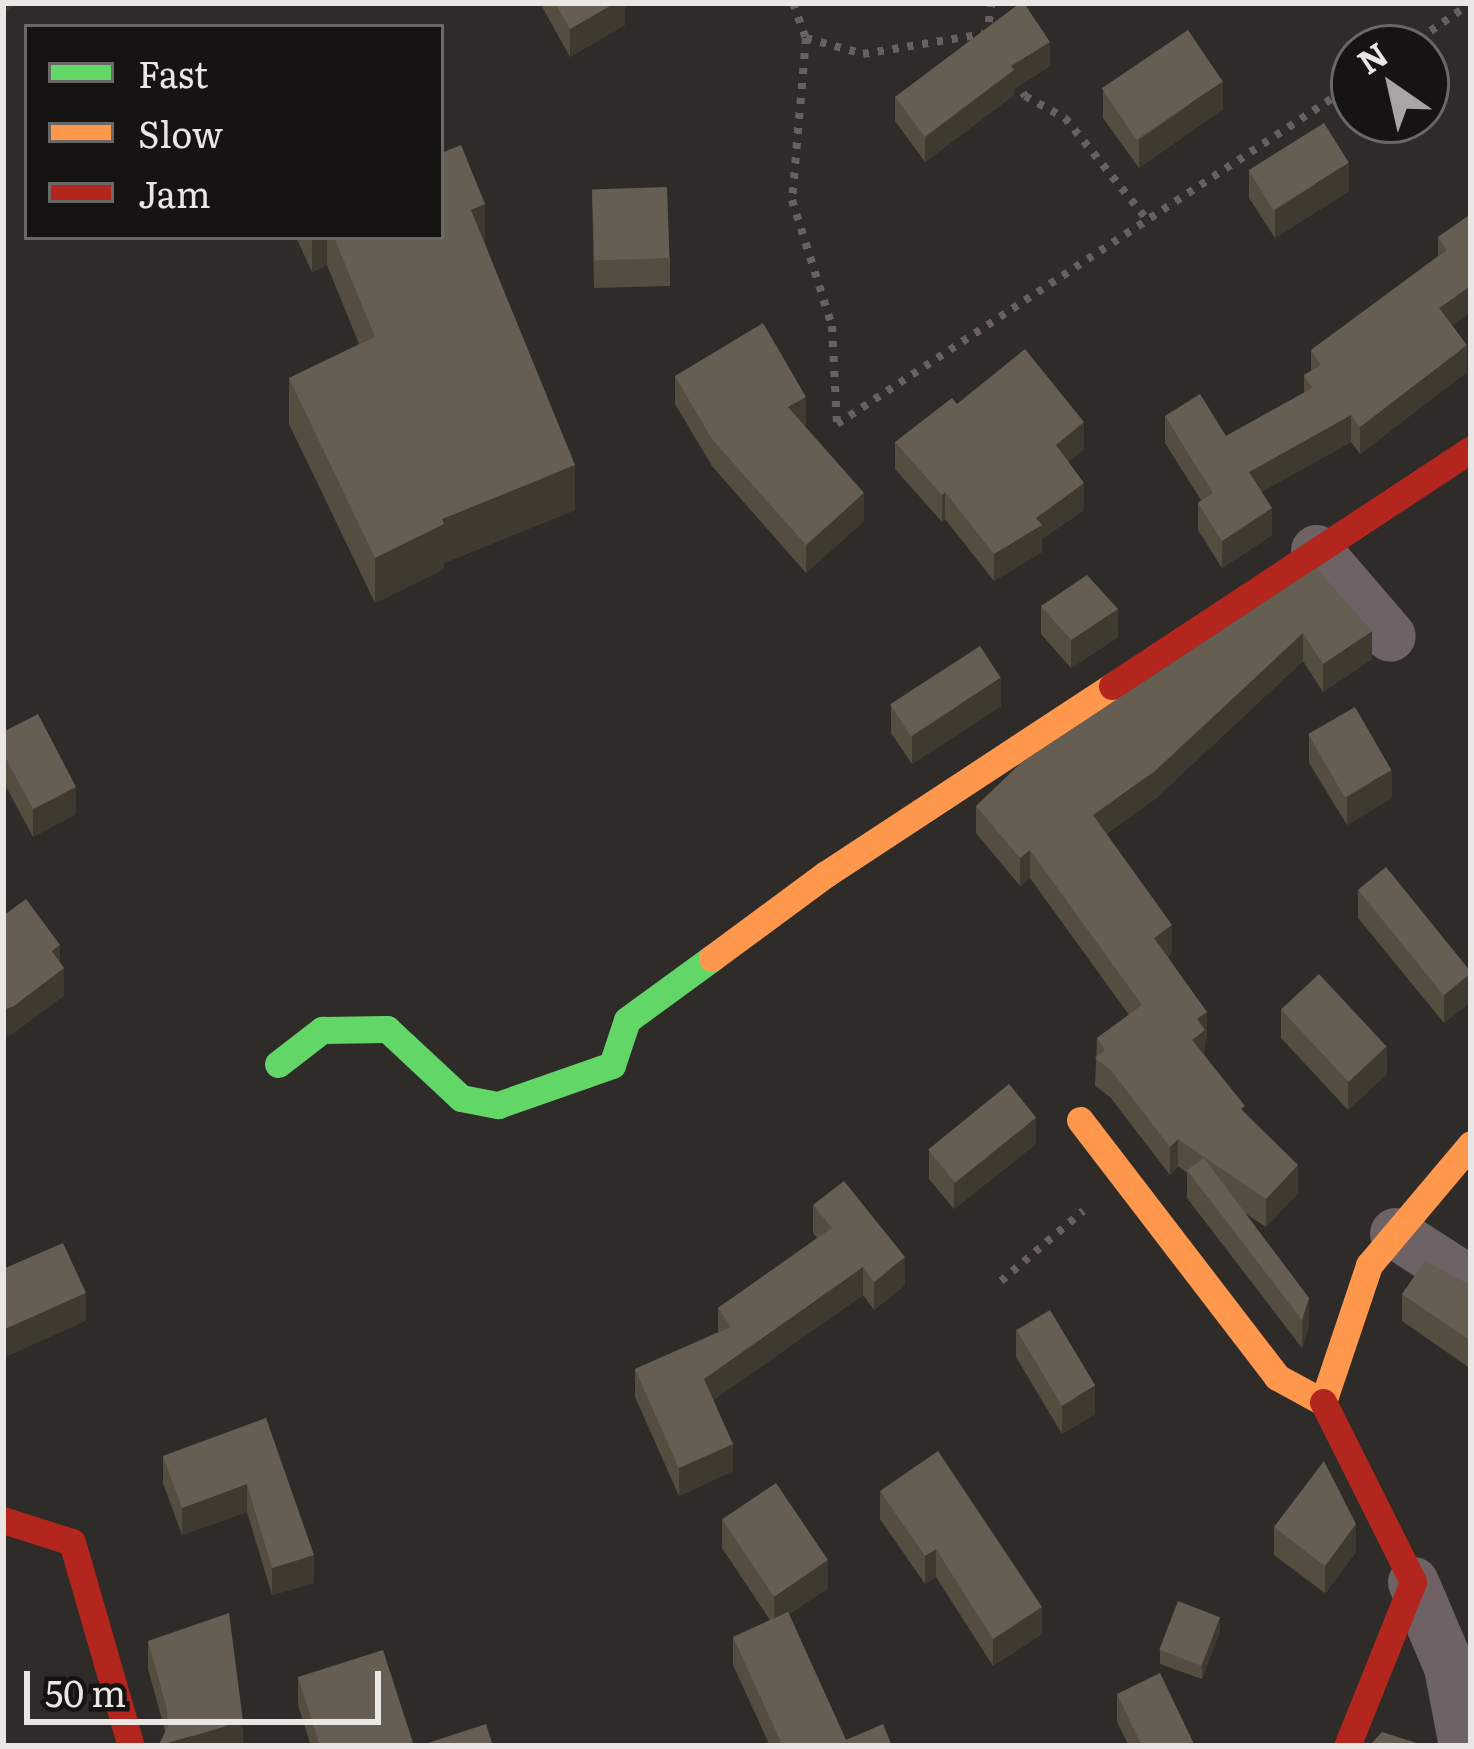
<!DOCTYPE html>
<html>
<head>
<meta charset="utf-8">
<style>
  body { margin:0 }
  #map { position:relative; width:1474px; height:1749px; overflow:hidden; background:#2e2b29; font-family:Literata,serif }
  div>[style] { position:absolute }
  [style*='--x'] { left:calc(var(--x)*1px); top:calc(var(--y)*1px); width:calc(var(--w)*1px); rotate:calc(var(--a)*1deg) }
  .path>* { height:8px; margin-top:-4px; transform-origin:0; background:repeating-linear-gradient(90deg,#695f60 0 6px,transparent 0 15px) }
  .street>* { height:51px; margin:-25.5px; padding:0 25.5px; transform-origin:25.5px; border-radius:25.5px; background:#6f6265 }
  .fast>* { height:27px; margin:-13.5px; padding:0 13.5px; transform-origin:13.5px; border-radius:13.5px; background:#63d668 }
  .slow>* { height:27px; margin:-13.5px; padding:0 13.5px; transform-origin:13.5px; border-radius:13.5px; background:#ff974d }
  .jam>* { height:27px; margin:-13.5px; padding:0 13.5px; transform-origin:13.5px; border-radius:13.5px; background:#b3261e }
  .wall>* { inset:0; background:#564d41 }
  .shaded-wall>* { inset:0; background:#3f3930 }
  .building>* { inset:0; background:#665e53; transform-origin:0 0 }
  span { translate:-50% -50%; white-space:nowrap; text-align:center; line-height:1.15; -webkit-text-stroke:9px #161412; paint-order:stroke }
  .frame { position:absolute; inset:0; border:6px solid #e9e6e4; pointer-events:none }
  .legend { position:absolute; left:24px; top:24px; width:420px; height:216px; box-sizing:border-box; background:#161412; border:3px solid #6a6866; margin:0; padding:15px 21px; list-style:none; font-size:36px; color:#e9e6e4 }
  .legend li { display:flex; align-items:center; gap:24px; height:60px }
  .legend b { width:60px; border:3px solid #6a6866 }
  .north { position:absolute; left:1330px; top:24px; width:120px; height:120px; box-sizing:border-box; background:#161412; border:3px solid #6a6866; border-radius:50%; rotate:326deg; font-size:33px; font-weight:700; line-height:48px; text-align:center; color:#e9e6e4 }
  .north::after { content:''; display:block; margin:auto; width:42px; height:54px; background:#a8a5a3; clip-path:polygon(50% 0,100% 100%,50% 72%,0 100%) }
  .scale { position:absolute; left:24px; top:1671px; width:357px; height:54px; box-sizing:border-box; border:6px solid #e9e6e4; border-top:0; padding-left:15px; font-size:36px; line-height:42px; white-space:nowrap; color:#e9e6e4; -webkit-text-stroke:9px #161412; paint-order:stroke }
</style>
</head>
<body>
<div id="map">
  <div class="path">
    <i style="--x:793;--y:3;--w:37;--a:70"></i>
    <i style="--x:806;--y:38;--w:59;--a:15.7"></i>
    <i style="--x:863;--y:54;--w:122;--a:-9.5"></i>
    <i style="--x:987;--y:37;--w:34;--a:-83"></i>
    <i style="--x:806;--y:38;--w:163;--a:94.9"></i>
    <i style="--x:792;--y:200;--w:132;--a:72.4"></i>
    <i style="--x:832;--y:326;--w:98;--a:87.1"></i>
    <i style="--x:837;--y:424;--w:619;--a:-33.33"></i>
    <i style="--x:1406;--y:48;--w:79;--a:-34.7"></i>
    <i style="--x:1015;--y:80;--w:19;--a:58"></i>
    <i style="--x:1025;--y:96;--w:46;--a:28.8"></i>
    <i style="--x:1065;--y:118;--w:132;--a:51.1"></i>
    <i style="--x:1001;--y:1281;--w:108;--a:-40.5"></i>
  </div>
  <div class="street">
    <i style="--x:1316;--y:550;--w:113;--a:49.3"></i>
    <i style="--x:1395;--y:1233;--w:90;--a:32.8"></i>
    <i style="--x:1413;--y:1582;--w:92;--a:67"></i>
    <i style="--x:1449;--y:1667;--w:80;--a:79.2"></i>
  </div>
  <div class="fast">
    <i style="--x:278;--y:1064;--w:56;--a:-37.7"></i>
    <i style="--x:322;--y:1030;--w:65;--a:-0.9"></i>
    <i style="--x:387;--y:1029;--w:101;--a:43"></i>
    <i style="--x:461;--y:1098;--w:38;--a:11"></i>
    <i style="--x:498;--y:1105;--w:121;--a:-19.3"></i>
    <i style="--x:612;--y:1065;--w:47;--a:-71.6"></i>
    <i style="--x:627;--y:1020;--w:105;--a:-36.1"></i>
  </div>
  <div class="slow">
    <i style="--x:712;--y:958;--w:142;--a:-36.4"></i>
    <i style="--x:826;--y:874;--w:342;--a:-33.3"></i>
    <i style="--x:1080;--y:1120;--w:324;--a:52.5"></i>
    <i style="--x:1277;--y:1377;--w:52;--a:28.5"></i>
    <i style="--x:1323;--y:1402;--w:145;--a:-71.4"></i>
    <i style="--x:1369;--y:1265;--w:158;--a:-49.9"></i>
  </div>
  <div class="jam">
    <i style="--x:1112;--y:686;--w:430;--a:-33.4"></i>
    <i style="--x:1323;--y:1402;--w:201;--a:63.4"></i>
    <i style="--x:1413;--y:1582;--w:177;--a:111.9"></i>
    <i style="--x:3;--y:1520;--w:72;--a:17.7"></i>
    <i style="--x:72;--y:1542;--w:212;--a:73.9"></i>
  </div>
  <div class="wall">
    <i style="clip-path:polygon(540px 3px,625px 3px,625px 25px,570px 57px)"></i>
    <i style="clip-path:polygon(1050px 66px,1014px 89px,1014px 95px,925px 162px,895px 121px,895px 97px)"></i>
    <i style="clip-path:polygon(1103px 90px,1223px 109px,1139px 168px,1103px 118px)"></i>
    <i style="clip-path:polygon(1249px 170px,1349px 191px,1275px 238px,1249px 198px)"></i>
    <i style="clip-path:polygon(592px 191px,670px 258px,670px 286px,594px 288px)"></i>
    <i style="clip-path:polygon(1471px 214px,1452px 326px,1467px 372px,1360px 454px,1351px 442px,1261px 492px,1272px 535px,1222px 568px,1198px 530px,1198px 503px,1201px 500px,1165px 443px,1165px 416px,1226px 436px,1304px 393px,1304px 375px,1311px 371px,1311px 350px,1438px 256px,1438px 237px)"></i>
    <i style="clip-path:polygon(296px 237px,441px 237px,485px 243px,575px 510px,444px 563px,444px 569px,375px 603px,289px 424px,289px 378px,359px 344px,327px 265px,312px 272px)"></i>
    <i style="clip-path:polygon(675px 376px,806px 424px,804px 426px,864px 521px,806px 573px,712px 466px,675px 404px)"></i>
    <i style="clip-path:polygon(957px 404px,1084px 449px,1068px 462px,1084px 510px,1042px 539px,1042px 552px,994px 581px,945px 519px,942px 522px,895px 469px,895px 442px)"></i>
    <i style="clip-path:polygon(1316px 568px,1372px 659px,1323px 692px,1303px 661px,1155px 799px,1106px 834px,1172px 953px,1168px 956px,1207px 1040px,1205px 1041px,1205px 1056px,1298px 1193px,1266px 1227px,1245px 1213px,1309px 1326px,1302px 1348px,1187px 1198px,1187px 1173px,1178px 1166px,1170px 1175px,1110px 1097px,1095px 1086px,1097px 1038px,1129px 1015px,1030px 878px,1020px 886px,976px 833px,976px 806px)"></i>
    <i style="clip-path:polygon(1041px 606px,1118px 637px,1071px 668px,1041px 634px)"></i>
    <i style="clip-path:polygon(891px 705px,1001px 706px,912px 764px,891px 733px)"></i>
    <i style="clip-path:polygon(3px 732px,76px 814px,33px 837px,3px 781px)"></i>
    <i style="clip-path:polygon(1309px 735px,1392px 798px,1347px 825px,1309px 763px)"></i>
    <i style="clip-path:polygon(1358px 890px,1471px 1001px,1444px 1023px,1358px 918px)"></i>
    <i style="clip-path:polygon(1281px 1010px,1387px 1074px,1348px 1110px,1281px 1038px)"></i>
    <i style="clip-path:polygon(1036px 1144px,954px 1209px,929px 1179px,929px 1151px)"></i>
    <i style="clip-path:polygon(813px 1205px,905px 1285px,874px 1310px,863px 1295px,713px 1400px,733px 1471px,679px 1496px,635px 1397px,635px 1369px,718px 1332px,718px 1308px,817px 1238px,813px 1233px)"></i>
    <i style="clip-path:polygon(1471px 1283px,1471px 1369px,1402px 1321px,1402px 1294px)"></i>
    <i style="clip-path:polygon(1016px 1329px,1095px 1414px,1062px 1434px,1016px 1357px)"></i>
    <i style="clip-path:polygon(266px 1418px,314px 1583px,272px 1595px,247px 1512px,182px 1535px,163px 1483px,163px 1456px)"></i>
    <i style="clip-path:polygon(880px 1491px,1042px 1634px,993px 1666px,936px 1577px,925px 1584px,880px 1519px)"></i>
    <i style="clip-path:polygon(722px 1520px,828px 1588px,789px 1614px,846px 1740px,892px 1746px,770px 1746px,733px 1665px,733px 1637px,770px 1620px,722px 1548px)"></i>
    <i style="clip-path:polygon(1274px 1527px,1356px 1552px,1325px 1593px,1274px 1555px)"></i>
    <i style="clip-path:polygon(1220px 1631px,1202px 1679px,1160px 1664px,1160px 1650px)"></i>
    <i style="clip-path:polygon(148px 1641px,243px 1746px,165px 1731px,148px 1669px)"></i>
    <i style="clip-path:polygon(298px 1677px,414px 1746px,311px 1746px,298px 1705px)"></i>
    <i style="clip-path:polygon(1117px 1694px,1195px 1746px,1129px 1746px,1117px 1722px)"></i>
  </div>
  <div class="shaded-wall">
    <i style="clip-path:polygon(3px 3px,17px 3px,3px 14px)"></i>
    <i style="clip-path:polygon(615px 3px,625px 3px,625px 25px,570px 57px,570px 29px)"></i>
    <i style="clip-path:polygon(1050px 42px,1050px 66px,1014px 89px,1014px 95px,925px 162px,925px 137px,1011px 66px)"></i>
    <i style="clip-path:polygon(1223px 81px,1223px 109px,1139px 168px,1139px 140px)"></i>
    <i style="clip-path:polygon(1349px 163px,1349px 191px,1275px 238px,1275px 210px)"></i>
    <i style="clip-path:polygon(485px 204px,485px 250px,471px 210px)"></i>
    <i style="clip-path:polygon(312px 237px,327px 237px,327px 265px,312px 272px)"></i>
    <i style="clip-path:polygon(1471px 286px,1471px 312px,1439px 335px,1439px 308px)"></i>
    <i style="clip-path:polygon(1467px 345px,1467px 372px,1360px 454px,1360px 427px)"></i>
    <i style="clip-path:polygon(806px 397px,806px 424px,788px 435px,788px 407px)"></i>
    <i style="clip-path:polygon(1351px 415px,1351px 442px,1249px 499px,1249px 472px)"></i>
    <i style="clip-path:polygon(1084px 422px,1084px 449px,1056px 472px,1056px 445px)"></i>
    <i style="clip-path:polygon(575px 465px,575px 510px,444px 563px,444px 569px,375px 603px,375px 558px,442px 519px)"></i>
    <i style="clip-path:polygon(1084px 483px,1084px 510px,1042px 539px,1042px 552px,994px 581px,994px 554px,1036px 518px)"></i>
    <i style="clip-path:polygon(945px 492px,945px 519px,942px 522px,942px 495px)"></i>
    <i style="clip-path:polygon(864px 493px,864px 521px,806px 573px,806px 545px)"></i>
    <i style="clip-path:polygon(1272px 508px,1272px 535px,1222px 568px,1222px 541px)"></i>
    <i style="clip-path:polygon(1118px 609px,1118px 637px,1071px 668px,1071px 640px)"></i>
    <i style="clip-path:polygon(1372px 631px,1372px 659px,1323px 692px,1323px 664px)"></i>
    <i style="clip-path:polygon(1303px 633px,1303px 661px,1155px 799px,1093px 843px,1093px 815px)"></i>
    <i style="clip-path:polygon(1001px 678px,1001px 706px,912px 764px,912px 736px)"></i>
    <i style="clip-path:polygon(1392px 770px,1392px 798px,1347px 825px,1347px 797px)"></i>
    <i style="clip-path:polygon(76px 787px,76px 814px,33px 837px,33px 809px)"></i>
    <i style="clip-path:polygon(1030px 850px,1030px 878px,1020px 886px,1020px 858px)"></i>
    <i style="clip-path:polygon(1172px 925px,1172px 953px,1154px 966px,1154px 938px)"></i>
    <i style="clip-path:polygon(60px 945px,60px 970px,64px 968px,64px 996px,14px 1033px,3px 1038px,3px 1010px,52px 951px)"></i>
    <i style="clip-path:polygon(1471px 973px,1471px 1001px,1444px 1023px,1444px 995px)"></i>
    <i style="clip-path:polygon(1207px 1012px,1207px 1040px,1205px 1041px,1205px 1058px,1192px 1040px,1197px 1019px)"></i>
    <i style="clip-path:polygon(1387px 1046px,1387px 1074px,1348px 1110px,1348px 1082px)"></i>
    <i style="clip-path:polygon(1036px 1117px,1036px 1144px,954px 1209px,954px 1181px)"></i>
    <i style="clip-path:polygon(1178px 1139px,1178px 1166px,1170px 1175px,1170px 1147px)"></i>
    <i style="clip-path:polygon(1298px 1165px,1298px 1193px,1266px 1227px,1266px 1199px)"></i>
    <i style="clip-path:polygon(905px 1257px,905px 1285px,874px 1310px,874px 1282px)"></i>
    <i style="clip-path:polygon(863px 1267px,863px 1295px,704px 1407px,704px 1379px)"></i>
    <i style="clip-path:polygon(86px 1293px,86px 1321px,3px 1358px,3px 1330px)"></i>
    <i style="clip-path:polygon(1309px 1298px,1309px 1326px,1302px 1348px,1302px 1320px)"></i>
    <i style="clip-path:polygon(1095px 1386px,1095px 1414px,1062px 1434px,1062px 1406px)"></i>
    <i style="clip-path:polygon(733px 1444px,733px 1471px,679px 1496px,679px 1468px)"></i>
    <i style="clip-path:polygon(247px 1484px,247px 1512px,182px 1535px,182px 1508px)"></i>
    <i style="clip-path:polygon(1356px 1524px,1356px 1552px,1325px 1593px,1325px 1566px)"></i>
    <i style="clip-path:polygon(936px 1549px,936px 1577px,925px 1584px,925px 1556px)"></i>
    <i style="clip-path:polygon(314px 1555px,314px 1583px,272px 1595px,272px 1568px)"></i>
    <i style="clip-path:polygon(828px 1560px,828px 1588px,774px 1625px,774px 1597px)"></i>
    <i style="clip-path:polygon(1042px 1607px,1042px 1634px,993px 1666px,993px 1639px)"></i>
    <i style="clip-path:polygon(1220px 1617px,1220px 1631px,1202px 1679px,1202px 1665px)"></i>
    <i style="clip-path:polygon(243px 1721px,243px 1746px,161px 1746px)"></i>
  </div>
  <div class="building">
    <i style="clip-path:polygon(555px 3px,615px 3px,570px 29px)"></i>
    <i style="clip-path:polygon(1020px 3px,1024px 3px,1050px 42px,1011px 66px,1014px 70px,925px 137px,895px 97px)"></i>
    <i style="left:1188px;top:30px;width:62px;height:104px;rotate:56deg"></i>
    <i style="left:1324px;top:123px;width:47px;height:89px;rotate:58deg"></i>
    <i style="clip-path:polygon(461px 145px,485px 204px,471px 210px,575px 465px,442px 519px,444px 524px,375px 558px,289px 378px,375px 337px,334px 237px,441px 237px,441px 153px)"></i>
    <i style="left:667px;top:187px;width:71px;height:75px;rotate:88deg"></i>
    <i style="clip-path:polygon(1471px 214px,1471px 286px,1439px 308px,1467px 345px,1360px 427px,1351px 415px,1249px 472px,1272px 508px,1222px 541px,1198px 503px,1213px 493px,1165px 416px,1200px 394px,1226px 436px,1312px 388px,1304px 375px,1321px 365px,1311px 350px,1447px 250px,1438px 237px)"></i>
    <i style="clip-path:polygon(763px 323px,806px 397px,788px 407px,864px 493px,806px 545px,712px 439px,675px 376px)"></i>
    <i style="clip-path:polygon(1025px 349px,1084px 422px,1056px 445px,1084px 483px,1036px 518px,1042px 525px,994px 554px,945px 492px,942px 495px,895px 442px,952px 398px,957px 404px)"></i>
    <i style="clip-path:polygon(1316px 568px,1372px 631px,1323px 664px,1303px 633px,1155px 771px,1093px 815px,1172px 925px,1154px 938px,1207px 1012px,1197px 1019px,1205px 1030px,1192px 1040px,1245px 1106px,1241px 1109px,1298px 1165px,1266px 1199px,1178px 1139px,1170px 1147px,1110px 1069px,1095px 1058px,1105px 1050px,1097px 1038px,1142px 1005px,1030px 850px,1020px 858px,976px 806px,1022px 762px)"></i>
    <i style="clip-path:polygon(1087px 575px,1118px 609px,1071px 640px,1041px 606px)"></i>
    <i style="left:980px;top:646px;width:38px;height:107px;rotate:57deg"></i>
    <i style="left:1355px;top:707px;width:73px;height:54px;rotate:60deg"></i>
    <i style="clip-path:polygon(38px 714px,76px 787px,33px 809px,3px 753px,3px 732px)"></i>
    <i style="left:1386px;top:867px;width:136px;height:36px;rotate:51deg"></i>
    <i style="clip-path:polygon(26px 899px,60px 945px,52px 951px,64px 968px,14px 1006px,3px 1010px,3px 916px)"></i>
    <i style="left:1319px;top:974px;width:99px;height:52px;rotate:47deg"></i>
    <i style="left:1009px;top:1084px;width:43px;height:104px;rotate:51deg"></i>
    <i style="clip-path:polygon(1204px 1158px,1309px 1298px,1302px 1320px,1187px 1170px)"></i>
    <i style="clip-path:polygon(844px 1181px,905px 1257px,874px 1282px,863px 1267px,704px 1379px,733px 1444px,679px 1468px,635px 1369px,731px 1327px,718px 1308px,832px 1228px,813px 1205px)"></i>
    <i style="clip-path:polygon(63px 1243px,86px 1293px,3px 1330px,3px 1269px)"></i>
    <i style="clip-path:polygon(1425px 1261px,1468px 1284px,1471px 1283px,1471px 1341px,1402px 1294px)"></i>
    <i style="left:1050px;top:1310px;width:88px;height:39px;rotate:59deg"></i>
    <i style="clip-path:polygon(266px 1418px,314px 1555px,272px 1568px,247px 1484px,182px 1508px,163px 1456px)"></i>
    <i style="clip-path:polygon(938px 1451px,1042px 1607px,993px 1639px,936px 1549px,925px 1556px,880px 1491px)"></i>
    <i style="clip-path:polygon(1324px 1461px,1356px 1524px,1325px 1566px,1274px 1527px)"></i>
    <i style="left:776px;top:1483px;width:93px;height:65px;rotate:56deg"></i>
    <i style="left:1178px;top:1601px;width:45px;height:52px;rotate:21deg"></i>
    <i style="clip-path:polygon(788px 1612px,846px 1740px,883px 1724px,892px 1746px,775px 1746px,781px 1742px,733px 1637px)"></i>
    <i style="clip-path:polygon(229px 1613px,243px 1721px,158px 1746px,168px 1726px,167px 1709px,148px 1641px)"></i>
    <i style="clip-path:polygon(383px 1650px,414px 1746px,320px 1746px,298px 1677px)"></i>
    <i style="clip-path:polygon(1160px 1673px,1195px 1746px,1142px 1746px,1117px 1694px)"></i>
    <i style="clip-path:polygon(486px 1724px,493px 1746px,419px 1746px)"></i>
    <i style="clip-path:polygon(1382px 1732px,1426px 1746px,1369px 1746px)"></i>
  </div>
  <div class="frame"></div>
  <ul class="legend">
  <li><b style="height:15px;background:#63d668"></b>Fast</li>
  <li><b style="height:15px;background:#ff974d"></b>Slow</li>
  <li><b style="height:15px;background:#b3261e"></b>Jam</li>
  </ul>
  <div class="north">N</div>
  <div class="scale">50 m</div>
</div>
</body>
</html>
